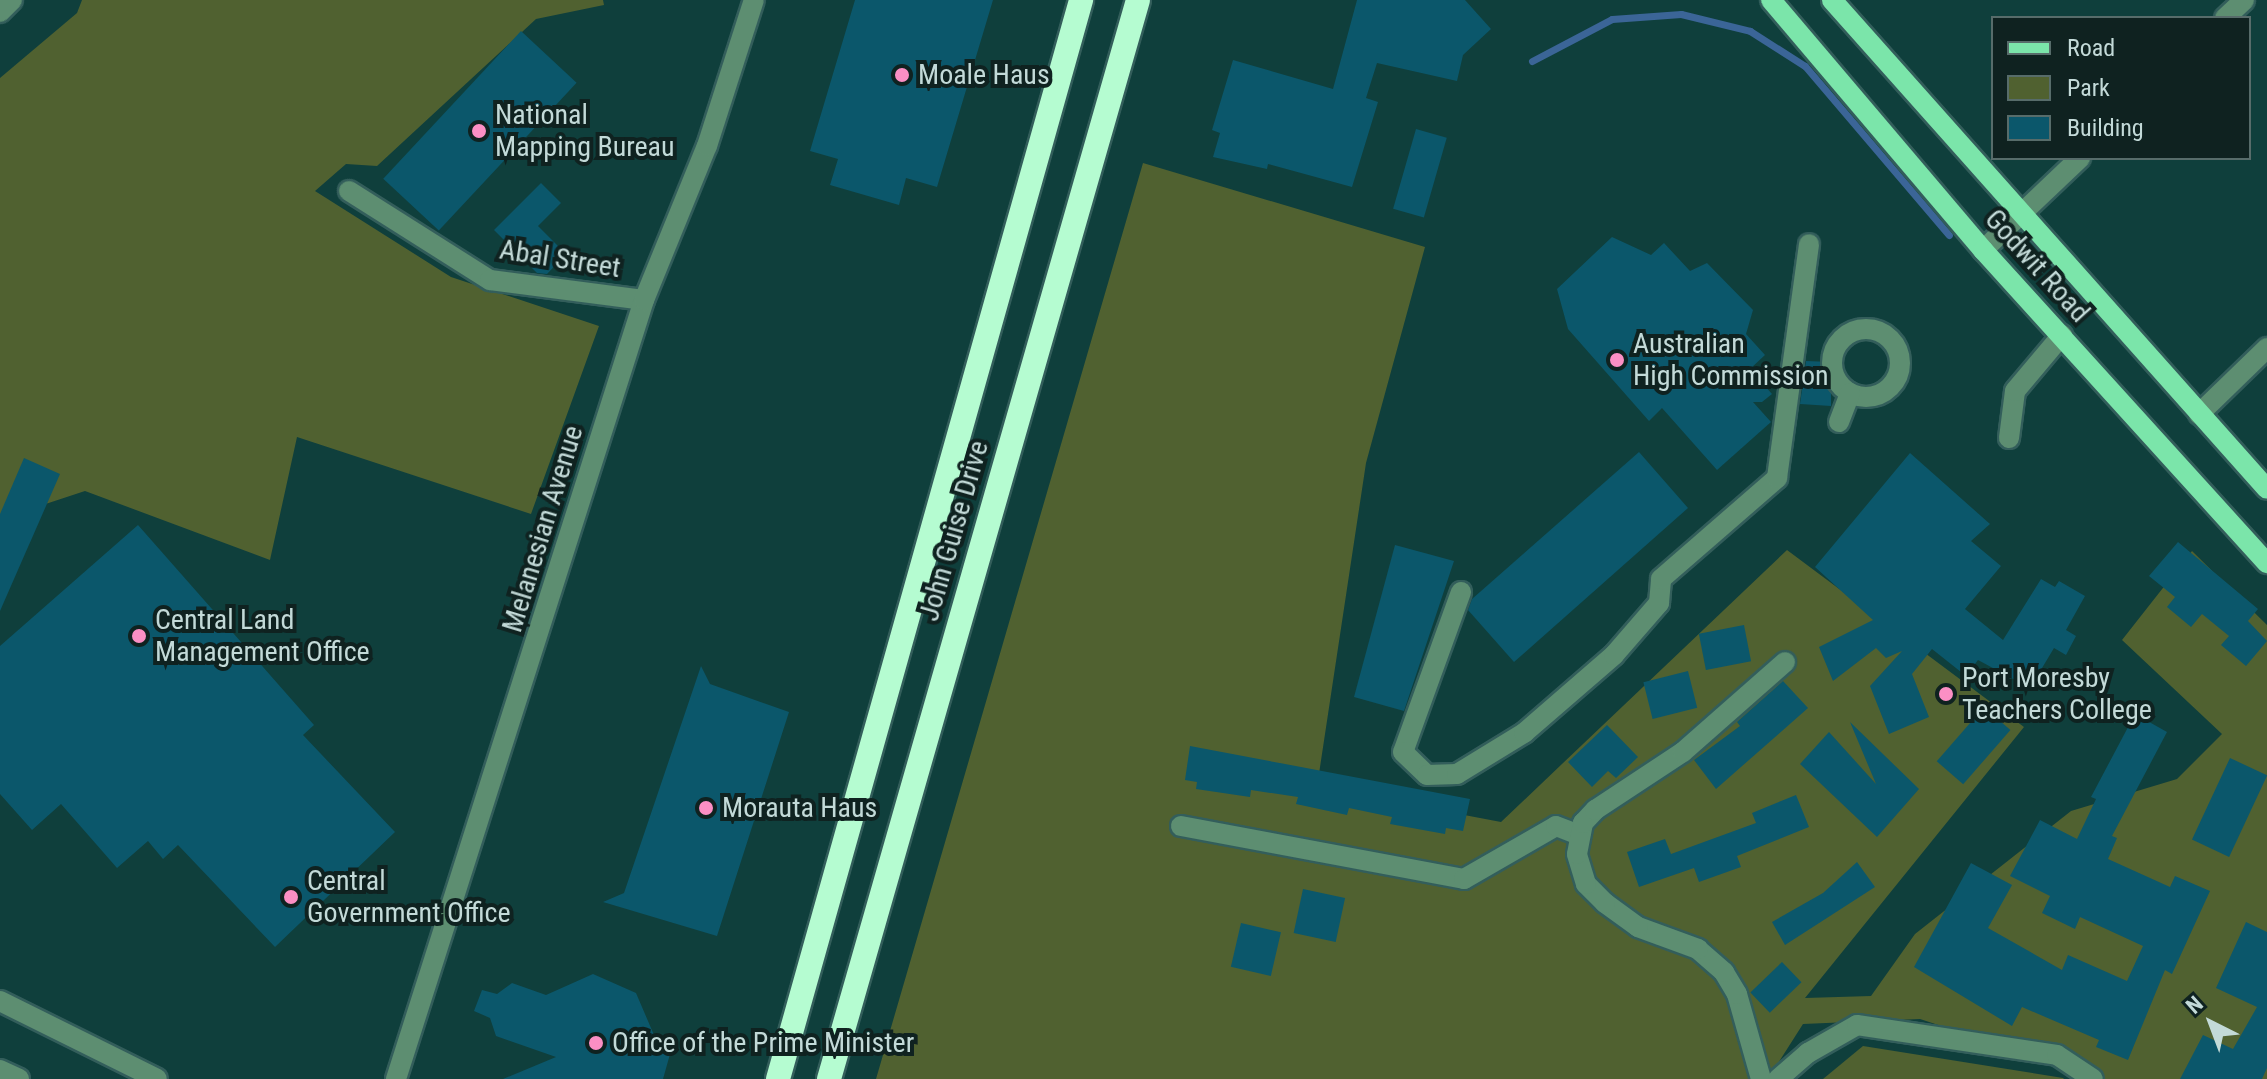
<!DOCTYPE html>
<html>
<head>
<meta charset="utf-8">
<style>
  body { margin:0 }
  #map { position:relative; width:2267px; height:1079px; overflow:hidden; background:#0f3f3c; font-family:"Roboto Condensed",sans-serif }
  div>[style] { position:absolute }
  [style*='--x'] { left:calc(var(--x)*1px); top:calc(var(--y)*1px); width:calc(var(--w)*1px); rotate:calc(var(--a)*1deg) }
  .green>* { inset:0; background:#506130 }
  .stream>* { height:7px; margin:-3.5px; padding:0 3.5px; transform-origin:3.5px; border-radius:3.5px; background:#3b6597 }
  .building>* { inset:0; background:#0b576b; transform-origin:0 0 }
  .roads { filter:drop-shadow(2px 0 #335e5b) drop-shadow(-2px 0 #335e5b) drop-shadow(0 2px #335e5b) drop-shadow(0 -2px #335e5b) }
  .minor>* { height:20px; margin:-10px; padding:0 10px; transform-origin:10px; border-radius:10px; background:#5d8e71 }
  .minor>.ring { margin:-10px; padding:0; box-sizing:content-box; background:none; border:20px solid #5d8e71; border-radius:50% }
  .major>* { height:20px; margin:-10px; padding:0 10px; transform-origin:10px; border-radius:10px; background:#7be5aa }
  .highway>* { height:24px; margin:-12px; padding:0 12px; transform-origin:12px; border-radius:12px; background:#b5fcd1 }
  .dots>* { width:22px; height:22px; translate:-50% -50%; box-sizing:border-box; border:4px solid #0f2220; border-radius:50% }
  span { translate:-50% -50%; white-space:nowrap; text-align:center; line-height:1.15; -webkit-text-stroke:8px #0f2220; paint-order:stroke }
  .poi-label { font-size:28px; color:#c3dad8 }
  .left { translate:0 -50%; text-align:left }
  .street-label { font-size:28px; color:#c3dad8 }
  .legend { position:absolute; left:1991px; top:16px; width:260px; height:144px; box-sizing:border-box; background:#0f2220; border:2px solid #576c6a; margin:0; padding:10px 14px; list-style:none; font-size:24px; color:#c3dad8 }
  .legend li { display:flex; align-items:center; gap:16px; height:40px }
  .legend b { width:40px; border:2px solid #576c6a }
  .north { position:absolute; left:2171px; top:983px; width:80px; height:80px; -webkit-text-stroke:6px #0f2220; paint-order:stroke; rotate:318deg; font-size:22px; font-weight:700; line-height:32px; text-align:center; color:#c3dad8 }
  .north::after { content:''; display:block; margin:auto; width:28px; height:36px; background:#c3dad8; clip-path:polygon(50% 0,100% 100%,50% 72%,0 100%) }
</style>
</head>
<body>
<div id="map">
  <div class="green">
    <i style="clip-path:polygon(82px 0,603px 0,604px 5px,536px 19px,377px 166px,346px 164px,315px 191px,451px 277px,599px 326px,531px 514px,297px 437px,270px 560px,85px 491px,0 519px,0 78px,77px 13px)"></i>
    <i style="clip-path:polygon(1143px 163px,1425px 247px,1366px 463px,1317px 787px,1501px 822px,1787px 550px,2024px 727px,1805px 998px,1871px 996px,1915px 934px,2071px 811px,2177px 779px,2222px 734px,2122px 640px,2192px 551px,2267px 625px,2267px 1079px,2103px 1079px,1920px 1019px,1803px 1024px,1768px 1079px,876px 1079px)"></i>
    <i style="clip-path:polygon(1863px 1046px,2063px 1078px,2064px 1079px,1823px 1079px)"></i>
  </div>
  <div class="stream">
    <i style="--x:1532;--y:61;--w:90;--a:-27.7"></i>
    <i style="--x:1612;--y:19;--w:69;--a:-4.1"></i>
    <i style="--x:1681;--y:14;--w:71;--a:13.8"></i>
    <i style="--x:1750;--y:31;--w:65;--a:32.5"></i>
    <i style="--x:1805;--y:66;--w:222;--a:49.6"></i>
  </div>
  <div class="building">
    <i style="clip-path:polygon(855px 0,993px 0,937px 187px,906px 178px,899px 205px,830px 185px,838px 159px,810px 151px)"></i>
    <i style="clip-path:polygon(1357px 0,1465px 0,1491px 29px,1463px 55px,1457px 81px,1377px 63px,1366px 98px,1378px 102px,1352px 187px,1268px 164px,1267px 169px,1213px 157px,1220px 133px,1212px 130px,1233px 60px,1333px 89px)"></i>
    <i style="left:521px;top:31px;width:76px;height:202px;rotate:43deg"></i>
    <i style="left:1416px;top:129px;width:32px;height:83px;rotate:16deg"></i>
    <i style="clip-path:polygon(541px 183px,561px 203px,538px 226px,566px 254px,547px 274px,537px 273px,494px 230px)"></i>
    <i style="clip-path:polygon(1612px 237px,1651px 255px,1664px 243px,1690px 271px,1707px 263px,1753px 310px,1746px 334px,1765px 355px,1750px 369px,1772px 394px,1762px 402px,1753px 402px,1771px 422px,1717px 470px,1662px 408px,1649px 421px,1568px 329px,1557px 289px)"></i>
    <i style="clip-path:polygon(1806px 361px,1831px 362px,1831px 406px,1800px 404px)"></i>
    <i style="clip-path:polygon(1639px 452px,1688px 508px,1514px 662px,1468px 610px,1472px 599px)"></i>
    <i style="clip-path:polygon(1910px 453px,1990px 524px,1971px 541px,2001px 566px,1965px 609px,2003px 640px,2041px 579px,2055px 587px,2059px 581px,2085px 596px,2066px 630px,2076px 636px,2066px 655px,2054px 648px,2030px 688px,1978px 660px,1966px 676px,1932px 649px,1912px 674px,1929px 717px,1889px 734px,1870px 686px,1902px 651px,1886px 658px,1876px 648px,1833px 681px,1819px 647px,1873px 620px,1815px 567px)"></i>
    <i style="clip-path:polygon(24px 458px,60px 474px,0 611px,0 514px)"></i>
    <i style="clip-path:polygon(138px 525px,314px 725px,303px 735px,395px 832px,275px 947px,178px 845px,163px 859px,148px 841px,117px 868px,61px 804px,32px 830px,0 794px,0 646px)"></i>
    <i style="clip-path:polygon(2178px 542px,2258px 609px,2248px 621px,2267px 641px,2246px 666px,2221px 645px,2229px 636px,2202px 614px,2191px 627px,2167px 607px,2175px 597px,2149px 576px)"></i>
    <i style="clip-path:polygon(1395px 545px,1454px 561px,1404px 711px,1354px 697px)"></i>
    <i style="left:1744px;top:625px;width:37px;height:46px;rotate:79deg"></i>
    <i style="clip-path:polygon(701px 666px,710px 684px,789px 712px,717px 936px,603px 902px,624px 893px)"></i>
    <i style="left:1688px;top:671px;width:38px;height:46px;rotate:76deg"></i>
    <i style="clip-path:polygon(1783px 681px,1808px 708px,1716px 789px,1694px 760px,1740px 726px,1737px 722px)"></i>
    <i style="left:1984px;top:707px;width:35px;height:72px;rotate:41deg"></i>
    <i style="clip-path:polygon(2135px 714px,2167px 732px,2112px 836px,2117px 838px,2108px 859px,2170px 887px,2175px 876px,2210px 891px,2172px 974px,2165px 970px,2128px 1060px,2096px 1047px,2099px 1040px,2022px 1007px,2012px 1026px,1914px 967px,1971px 863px,2012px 885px,1988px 928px,2062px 970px,2068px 955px,2127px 981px,2143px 946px,2080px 917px,2075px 929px,2042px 913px,2050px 896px,2010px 876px,2040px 820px,2077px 839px,2096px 799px,2091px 797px)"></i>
    <i style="clip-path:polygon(1850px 722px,1919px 789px,1877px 837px,1800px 764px,1829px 732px,1876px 784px)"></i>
    <i style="clip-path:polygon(1607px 725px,1638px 757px,1616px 778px,1608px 771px,1592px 787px,1568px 762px)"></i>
    <i style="clip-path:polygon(1190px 746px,1470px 799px,1463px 831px,1446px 828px,1445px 834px,1390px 824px,1392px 817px,1349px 808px,1347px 815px,1296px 804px,1298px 797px,1251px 790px,1250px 797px,1196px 789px,1197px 782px,1185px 780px)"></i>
    <i style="left:2230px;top:758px;width:41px;height:90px;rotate:25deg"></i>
    <i style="clip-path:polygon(1796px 795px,1809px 827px,1737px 856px,1741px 867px,1699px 882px,1694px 868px,1639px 887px,1627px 852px,1665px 839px,1671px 854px,1756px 823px,1752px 813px)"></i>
    <i style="clip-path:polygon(1857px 862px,1875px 887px,1785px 945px,1772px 922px,1823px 893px)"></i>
    <i style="left:1303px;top:889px;width:43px;height:45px;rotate:12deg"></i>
    <i style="clip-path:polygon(2246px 922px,2267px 932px,2267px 1068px,2262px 1079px,2180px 1079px,2203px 1035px,2233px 1049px,2257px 1007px,2216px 988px)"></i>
    <i style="left:1241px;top:923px;width:41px;height:45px;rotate:13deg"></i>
    <i style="left:1782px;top:962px;width:28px;height:44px;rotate:46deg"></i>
    <i style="clip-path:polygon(593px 974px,636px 993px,654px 1035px,674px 1040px,663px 1079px,503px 1079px,556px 1057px,496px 1036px,490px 1018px,474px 1011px,482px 990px,497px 994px,512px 983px,546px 995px)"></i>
  </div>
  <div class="roads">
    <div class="minor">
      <i style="--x:0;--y:12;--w:17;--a:-45"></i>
      <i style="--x:2225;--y:18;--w:26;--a:-43"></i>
      <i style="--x:349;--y:191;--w:167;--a:32.3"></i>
      <i style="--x:490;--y:280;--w:155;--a:7.4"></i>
      <i style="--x:1983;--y:250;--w:134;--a:-43.5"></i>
      <i class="ring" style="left:1832px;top:329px;width:48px;height:48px"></i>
      <i style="--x:2199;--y:414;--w:95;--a:-44.1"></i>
      <i style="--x:1839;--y:422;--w:31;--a:-69"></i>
      <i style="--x:2009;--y:438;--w:47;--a:-82.7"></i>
      <i style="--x:2015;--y:391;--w:73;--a:-50"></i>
      <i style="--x:1461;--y:592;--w:170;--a:109.9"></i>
      <i style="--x:1403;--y:752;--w:33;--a:44"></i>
      <i style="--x:1427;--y:775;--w:30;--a:-2"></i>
      <i style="--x:1457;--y:774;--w:79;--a:-31.5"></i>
      <i style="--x:1524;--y:733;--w:119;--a:-40.9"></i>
      <i style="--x:1614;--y:655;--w:69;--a:-49.1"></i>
      <i style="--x:1659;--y:603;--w:24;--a:-85"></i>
      <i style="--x:1661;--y:579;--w:154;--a:-41"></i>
      <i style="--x:1777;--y:478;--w:236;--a:-82.2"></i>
      <i style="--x:1181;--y:826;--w:288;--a:10.6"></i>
      <i style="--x:1464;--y:879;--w:106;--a:-29.9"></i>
      <i style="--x:1556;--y:826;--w:26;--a:21"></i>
      <i style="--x:0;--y:1001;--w:175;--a:26.4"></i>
      <i style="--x:0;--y:1070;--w:21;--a:25"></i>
      <i style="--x:396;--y:1079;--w:818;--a:-72.34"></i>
      <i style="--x:644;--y:300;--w:166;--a:-67.8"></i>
      <i style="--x:707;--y:146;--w:153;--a:-72.2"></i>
      <i style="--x:1761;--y:1079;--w:88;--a:-105.8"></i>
      <i style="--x:1737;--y:994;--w:26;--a:-121"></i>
      <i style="--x:1724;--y:972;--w:35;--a:-139"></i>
      <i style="--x:1698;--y:949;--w:64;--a:-159.9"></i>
      <i style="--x:1638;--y:927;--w:41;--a:-144"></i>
      <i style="--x:1605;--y:903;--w:27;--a:-135"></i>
      <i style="--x:1586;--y:884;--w:31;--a:-107"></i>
      <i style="--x:1577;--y:854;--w:32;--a:-79"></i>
      <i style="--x:1583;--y:823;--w:18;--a:-47"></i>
      <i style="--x:1595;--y:810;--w:105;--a:-33.4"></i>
      <i style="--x:1683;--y:752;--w:136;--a:-41.4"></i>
      <i style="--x:1778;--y:1079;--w:40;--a:-41"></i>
      <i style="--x:1808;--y:1053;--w:56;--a:-29.7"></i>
      <i style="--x:1857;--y:1025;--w:202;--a:8.5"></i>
      <i style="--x:2057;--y:1055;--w:43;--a:33.7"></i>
    </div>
    <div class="major">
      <i style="--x:1771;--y:0;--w:328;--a:49.7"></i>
      <i style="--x:1983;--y:250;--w:423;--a:47.8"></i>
      <i style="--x:1832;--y:0;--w:654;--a:48.34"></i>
    </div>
    <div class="highway">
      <i style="--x:778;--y:1079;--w:1121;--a:-74.31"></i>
      <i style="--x:829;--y:1079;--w:1122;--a:-74.02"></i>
    </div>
  </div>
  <div class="dots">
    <i style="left:902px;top:75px;background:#fb8fc4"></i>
    <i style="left:479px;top:131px;background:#fb8fc4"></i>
    <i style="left:1617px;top:360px;background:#fb8fc4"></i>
    <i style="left:139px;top:636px;background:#fb8fc4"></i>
    <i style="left:1946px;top:694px;background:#fb8fc4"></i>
    <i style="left:706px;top:808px;background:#fb8fc4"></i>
    <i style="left:291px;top:897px;background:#fb8fc4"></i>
    <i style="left:596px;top:1043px;background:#fb8fc4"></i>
  </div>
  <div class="poi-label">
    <span class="left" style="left:918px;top:75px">Moale Haus</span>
    <span class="left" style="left:495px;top:131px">National<br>Mapping Bureau</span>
    <span class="left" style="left:1633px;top:360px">Australian<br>High Commission</span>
    <span class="left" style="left:155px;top:636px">Central Land<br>Management Office</span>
    <span class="left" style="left:1962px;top:694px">Port Moresby<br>Teachers College</span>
    <span class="left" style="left:722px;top:808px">Morauta Haus</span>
    <span class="left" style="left:307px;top:897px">Central<br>Government Office</span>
    <span class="left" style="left:612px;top:1043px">Office of the Prime Minister</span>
  </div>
  <div class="street-label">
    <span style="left:560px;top:259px;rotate:9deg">Abal Street</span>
    <span style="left:2037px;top:266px;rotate:48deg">Godwit Road</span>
    <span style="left:543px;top:529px;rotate:-73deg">Melanesian Avenue</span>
    <span style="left:954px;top:531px;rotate:-74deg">John Guise Drive</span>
  </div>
  <ul class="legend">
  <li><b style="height:10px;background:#7be5aa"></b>Road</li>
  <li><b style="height:22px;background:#506130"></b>Park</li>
  <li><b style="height:22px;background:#0b576b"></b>Building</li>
  </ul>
  <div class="north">N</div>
</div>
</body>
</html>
